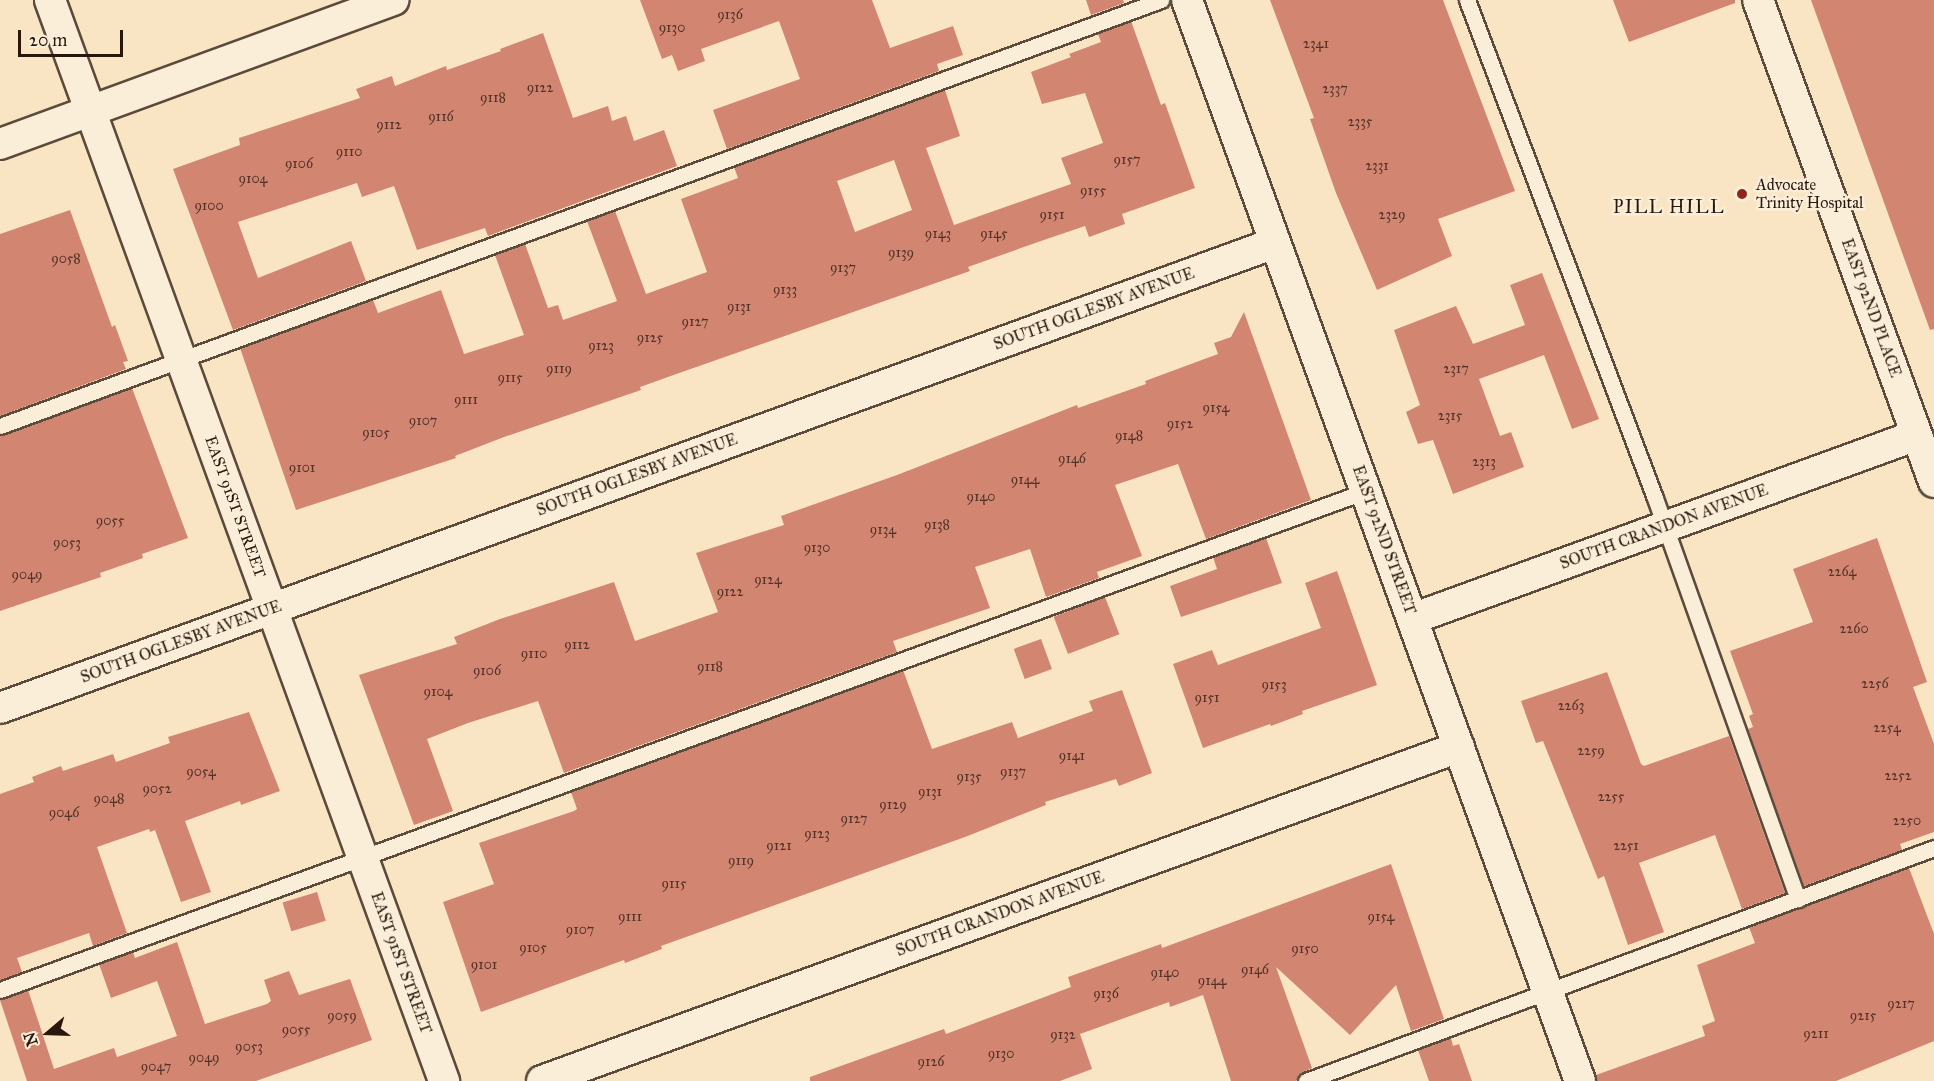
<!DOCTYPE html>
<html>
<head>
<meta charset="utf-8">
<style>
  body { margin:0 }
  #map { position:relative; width:1934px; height:1081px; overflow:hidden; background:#f9e5c3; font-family:"IM FELL Great Primer",serif }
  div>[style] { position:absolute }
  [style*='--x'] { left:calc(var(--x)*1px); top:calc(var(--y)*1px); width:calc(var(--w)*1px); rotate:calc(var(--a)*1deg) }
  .building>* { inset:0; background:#d28571; transform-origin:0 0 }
  .roads { filter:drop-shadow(2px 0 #5c4a3a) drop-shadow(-2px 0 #5c4a3a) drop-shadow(0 2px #5c4a3a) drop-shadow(0 -2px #5c4a3a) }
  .service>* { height:15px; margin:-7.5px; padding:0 7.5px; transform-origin:7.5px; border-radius:7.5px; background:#fbeed8 }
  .minor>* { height:30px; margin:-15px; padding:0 15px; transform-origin:15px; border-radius:15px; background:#fbeed8 }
  .dots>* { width:16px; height:16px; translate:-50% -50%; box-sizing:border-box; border:3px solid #fbeed8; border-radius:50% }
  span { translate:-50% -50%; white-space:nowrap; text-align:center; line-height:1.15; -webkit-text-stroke:5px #fbeed8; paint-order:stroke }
  .number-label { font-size:14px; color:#523226 }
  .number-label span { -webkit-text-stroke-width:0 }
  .poi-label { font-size:16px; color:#28170d }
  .left { translate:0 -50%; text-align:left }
  .street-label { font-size:16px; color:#28170d }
  .neighbourhood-label { font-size:18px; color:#28170d; letter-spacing:1.5px }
  .north { position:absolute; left:18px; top:1003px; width:60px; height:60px; -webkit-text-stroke:4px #fbeed8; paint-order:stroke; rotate:251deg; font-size:16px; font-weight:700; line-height:24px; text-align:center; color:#28170d }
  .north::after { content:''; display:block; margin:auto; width:21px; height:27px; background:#28170d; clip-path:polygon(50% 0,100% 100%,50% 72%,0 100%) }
  .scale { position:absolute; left:18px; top:30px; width:105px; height:27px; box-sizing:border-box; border:3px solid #28170d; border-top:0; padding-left:8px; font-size:18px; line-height:21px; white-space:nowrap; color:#28170d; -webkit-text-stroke:4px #fbeed8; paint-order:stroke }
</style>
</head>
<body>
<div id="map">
  <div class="building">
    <i style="clip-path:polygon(640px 0,872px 0,890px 48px,953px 26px,963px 55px,937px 64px,939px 71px,727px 149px,713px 110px,800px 79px,779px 21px,701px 49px,705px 61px,678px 71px,672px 55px,662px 59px)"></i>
    <i style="clip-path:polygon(1086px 0,1123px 0,1124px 3px,1091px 15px)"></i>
    <i style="clip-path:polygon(1270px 0,1443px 0,1515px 191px,1438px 219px,1452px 256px,1377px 290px,1336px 193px,1310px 119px,1314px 118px)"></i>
    <i style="clip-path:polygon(1613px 0,1735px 0,1735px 3px,1629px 42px)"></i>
    <i style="clip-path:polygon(1811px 0,1934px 0,1934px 329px,1930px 330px)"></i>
    <i style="clip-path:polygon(evenodd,1131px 21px,1161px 105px,1165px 103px,1195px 188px,1122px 214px,1125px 224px,1089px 237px,1085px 226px,1038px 242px,968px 267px,970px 271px,682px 372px,640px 387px,641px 390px,504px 437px,455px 456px,456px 458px,296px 510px,240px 348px,373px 300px,378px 313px,441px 290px,464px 354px,524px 335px,495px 255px,525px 244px,548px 308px,558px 305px,563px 320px,617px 301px,587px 221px,615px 211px,646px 294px,707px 272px,681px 199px,738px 178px,734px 167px,945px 90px,960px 136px,926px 148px,954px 225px,1071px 184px,1061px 158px,1103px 143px,1085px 93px,1042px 104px,1031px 72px,1071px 57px,1069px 54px,1101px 42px,1098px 34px,1131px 21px,894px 160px,912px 210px,855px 232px,837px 181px,894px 160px)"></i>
    <i style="clip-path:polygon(543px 33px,573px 118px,608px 106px,612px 121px,626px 116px,634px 141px,664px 130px,677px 166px,488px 236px,485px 228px,417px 250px,394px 186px,362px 197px,357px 183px,238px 222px,258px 278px,351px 241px,366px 281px,233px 330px,173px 169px,240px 145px,239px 138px,360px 98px,356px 89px,392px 76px,395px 86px,446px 66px,447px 70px,501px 51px,500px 49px)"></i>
    <i style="clip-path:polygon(70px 210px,112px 327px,115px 325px,128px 361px,123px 362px,126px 369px,0 416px,0 234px)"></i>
    <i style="clip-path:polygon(1542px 273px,1599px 419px,1572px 429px,1544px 355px,1479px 379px,1500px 436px,1511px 432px,1524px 467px,1453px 494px,1433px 440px,1418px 444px,1406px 412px,1420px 405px,1394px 330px,1456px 306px,1473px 344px,1525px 325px,1510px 285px)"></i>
    <i style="clip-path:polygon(1244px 312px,1311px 500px,1206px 539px,1178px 464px,1115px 485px,1142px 556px,1097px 572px,1099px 578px,1046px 597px,1030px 549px,975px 567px,990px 608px,893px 641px,897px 652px,564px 773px,538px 701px,468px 723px,427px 739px,453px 811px,414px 825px,359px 675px,457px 644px,454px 637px,500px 619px,614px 582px,635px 641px,718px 612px,696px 553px,784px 525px,781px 516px,897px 475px,1077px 405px,1078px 408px,1146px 384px,1145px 381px,1218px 354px,1214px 343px,1231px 337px)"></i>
    <i style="clip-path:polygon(132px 388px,188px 538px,142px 554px,143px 558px,100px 573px,101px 577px,0 611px,0 436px)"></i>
    <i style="clip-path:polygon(1266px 538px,1282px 583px,1181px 617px,1170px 586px,1217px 569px,1213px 557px)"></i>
    <i style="clip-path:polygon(1877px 538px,1927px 682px,1913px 687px,1934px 744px,1934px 832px,1900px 844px,1902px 850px,1804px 886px,1748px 729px,1753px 727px,1749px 716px,1753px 714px,1730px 651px,1813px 622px,1793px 569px)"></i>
    <i style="clip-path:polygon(1337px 571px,1377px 685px,1302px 711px,1303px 714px,1271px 726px,1270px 724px,1203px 748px,1173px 664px,1212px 650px,1218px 665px,1321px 628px,1305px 583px)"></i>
    <i style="left:1105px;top:597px;width:40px;height:55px;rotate:69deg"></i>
    <i style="left:1041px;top:639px;width:32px;height:29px;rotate:70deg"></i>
    <i style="clip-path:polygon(903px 670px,932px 749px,1012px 722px,1018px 738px,1093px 711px,1089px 701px,1122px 690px,1152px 773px,1119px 786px,1116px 779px,1045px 802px,1046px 805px,965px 837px,661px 946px,662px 949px,625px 963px,624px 960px,481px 1012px,443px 902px,494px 884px,479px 843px,574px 811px,577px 809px,571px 792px)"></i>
    <i style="clip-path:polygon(1607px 672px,1641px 764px,1644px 766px,1729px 736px,1785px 893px,1742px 909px,1715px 835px,1639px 863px,1664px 932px,1628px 945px,1604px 876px,1598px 879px,1543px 741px,1536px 743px,1521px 701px)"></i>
    <i style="clip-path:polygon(249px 712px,280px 791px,241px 805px,240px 801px,185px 821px,211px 892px,181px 902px,155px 830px,150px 832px,149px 829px,97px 847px,127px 933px,93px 946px,89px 933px,17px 958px,22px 972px,0 980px,0 794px,34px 782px,32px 777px,61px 766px,63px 771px,113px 754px,116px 762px,170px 743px,168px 737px)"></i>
    <i style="clip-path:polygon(1391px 864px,1444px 1019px,1411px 1031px,1396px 985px,1350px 1035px,1276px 967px,1312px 1068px,1299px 1074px,1296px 1081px,1231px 1081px,1203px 995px,1170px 1007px,1169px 1002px,1080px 1034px,1092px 1069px,1060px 1081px,810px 1081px,810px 1077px,944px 1029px,946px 1034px,1071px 987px,1068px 977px,1161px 944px,1162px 948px)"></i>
    <i style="clip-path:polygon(1909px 868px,1934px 934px,1934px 1041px,1836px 1081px,1597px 1081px,1596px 1075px,1705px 1036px,1702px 1026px,1715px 1021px,1697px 965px,1755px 943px,1749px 927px)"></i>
    <i style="left:317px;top:892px;width:30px;height:36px;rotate:73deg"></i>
    <i style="clip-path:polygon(177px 942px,205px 1024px,267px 1004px,271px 1001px,264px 980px,289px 971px,299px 995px,350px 979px,372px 1040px,256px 1081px,27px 1081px,0 1000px,28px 990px,54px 1069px,114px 1048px,117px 1057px,177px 1036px,157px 981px,111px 998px,99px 964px,133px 952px,135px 958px)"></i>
    <i style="clip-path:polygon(1451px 1038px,1453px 1046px,1459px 1044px,1472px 1081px,1429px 1081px,1418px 1050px)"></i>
  </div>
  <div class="roads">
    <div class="service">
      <i style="--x:1467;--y:0;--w:532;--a:69.32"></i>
      <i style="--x:1655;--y:498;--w:426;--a:70.4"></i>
      <i style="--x:0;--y:426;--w:1237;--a:-20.15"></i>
      <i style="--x:0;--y:990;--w:1454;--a:-20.07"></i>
      <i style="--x:1306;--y:1081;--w:670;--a:-20.36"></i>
    </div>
    <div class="minor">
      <i style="--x:50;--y:0;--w:1151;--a:69.97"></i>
      <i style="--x:1187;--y:0;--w:1150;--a:70.02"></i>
      <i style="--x:1758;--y:0;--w:513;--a:69.94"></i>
      <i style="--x:0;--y:144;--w:419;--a:-20.1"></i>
      <i style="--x:1412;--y:619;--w:537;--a:-20.02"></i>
      <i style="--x:0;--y:708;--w:1357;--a:-20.04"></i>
      <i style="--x:542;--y:1081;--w:976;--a:-20.01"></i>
    </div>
  </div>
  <div class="dots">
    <i style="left:1742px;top:194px;background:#8f2418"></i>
  </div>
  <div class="number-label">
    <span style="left:730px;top:15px">9136</span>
    <span style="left:672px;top:28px">9130</span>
    <span style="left:1316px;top:44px">2341</span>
    <span style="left:540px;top:88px">9122</span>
    <span style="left:1335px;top:89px">2337</span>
    <span style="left:493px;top:98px">9118</span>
    <span style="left:441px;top:117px">9116</span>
    <span style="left:1360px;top:122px">2335</span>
    <span style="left:389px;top:125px">9112</span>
    <span style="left:349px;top:152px">9110</span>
    <span style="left:1127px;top:160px">9157</span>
    <span style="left:299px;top:164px">9106</span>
    <span style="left:1377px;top:166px">2331</span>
    <span style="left:253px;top:179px">9104</span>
    <span style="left:1093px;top:191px">9155</span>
    <span style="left:209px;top:206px">9100</span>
    <span style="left:1052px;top:215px">9151</span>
    <span style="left:1392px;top:215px">2329</span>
    <span style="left:938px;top:234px">9143</span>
    <span style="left:994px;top:234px">9145</span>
    <span style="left:901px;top:253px">9139</span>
    <span style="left:66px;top:259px">9058</span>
    <span style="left:843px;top:268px">9137</span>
    <span style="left:785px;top:290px">9133</span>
    <span style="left:739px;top:307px">9131</span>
    <span style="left:695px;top:322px">9127</span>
    <span style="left:650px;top:338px">9125</span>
    <span style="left:601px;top:346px">9123</span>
    <span style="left:559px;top:369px">9119</span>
    <span style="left:1456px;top:369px">2317</span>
    <span style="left:510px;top:378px">9115</span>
    <span style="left:466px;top:400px">9111</span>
    <span style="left:1216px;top:408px">9154</span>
    <span style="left:1450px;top:416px">2315</span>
    <span style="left:423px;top:421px">9107</span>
    <span style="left:1180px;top:424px">9152</span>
    <span style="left:376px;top:433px">9105</span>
    <span style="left:1129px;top:436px">9148</span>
    <span style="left:1072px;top:459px">9146</span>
    <span style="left:1484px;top:462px">2313</span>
    <span style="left:302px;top:468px">9101</span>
    <span style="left:1025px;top:480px">9144</span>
    <span style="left:981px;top:497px">9140</span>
    <span style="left:110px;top:521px">9055</span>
    <span style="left:937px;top:525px">9138</span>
    <span style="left:883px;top:530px">9134</span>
    <span style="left:67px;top:543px">9053</span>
    <span style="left:817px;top:548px">9130</span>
    <span style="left:1842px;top:572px">2264</span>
    <span style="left:27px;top:575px">9049</span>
    <span style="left:768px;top:580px">9124</span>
    <span style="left:730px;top:592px">9122</span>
    <span style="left:1854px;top:629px">2260</span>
    <span style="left:577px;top:645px">9112</span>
    <span style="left:534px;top:654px">9110</span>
    <span style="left:710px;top:667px">9118</span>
    <span style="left:487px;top:671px">9106</span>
    <span style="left:1875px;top:684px">2256</span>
    <span style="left:1274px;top:685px">9153</span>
    <span style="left:438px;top:692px">9104</span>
    <span style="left:1207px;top:698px">9151</span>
    <span style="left:1571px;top:706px">2263</span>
    <span style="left:1887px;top:728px">2254</span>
    <span style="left:1591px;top:751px">2259</span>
    <span style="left:1072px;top:756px">9141</span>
    <span style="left:201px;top:772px">9054</span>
    <span style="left:1013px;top:772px">9137</span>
    <span style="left:1898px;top:776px">2252</span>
    <span style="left:969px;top:777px">9135</span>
    <span style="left:157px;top:789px">9052</span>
    <span style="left:930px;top:792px">9131</span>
    <span style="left:1611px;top:797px">2255</span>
    <span style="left:109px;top:799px">9048</span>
    <span style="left:893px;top:805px">9129</span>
    <span style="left:64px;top:813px">9046</span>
    <span style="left:854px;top:819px">9127</span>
    <span style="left:1907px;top:821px">2250</span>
    <span style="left:817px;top:834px">9123</span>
    <span style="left:779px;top:846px">9121</span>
    <span style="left:1626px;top:846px">2251</span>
    <span style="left:741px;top:861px">9119</span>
    <span style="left:674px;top:884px">9115</span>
    <span style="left:630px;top:917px">9111</span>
    <span style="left:1381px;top:917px">9154</span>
    <span style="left:580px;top:930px">9107</span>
    <span style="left:533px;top:948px">9105</span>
    <span style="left:1305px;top:949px">9150</span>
    <span style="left:484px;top:965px">9101</span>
    <span style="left:1255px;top:970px">9146</span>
    <span style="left:1165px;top:973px">9140</span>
    <span style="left:1212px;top:981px">9144</span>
    <span style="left:1106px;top:994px">9136</span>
    <span style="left:1901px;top:1004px">9217</span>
    <span style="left:342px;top:1016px">9059</span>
    <span style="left:1863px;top:1016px">9215</span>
    <span style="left:296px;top:1030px">9055</span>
    <span style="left:1816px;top:1034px">9211</span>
    <span style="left:1063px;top:1035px">9132</span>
    <span style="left:249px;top:1047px">9053</span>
    <span style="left:1001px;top:1054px">9130</span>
    <span style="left:204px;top:1058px">9049</span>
    <span style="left:931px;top:1062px">9126</span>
    <span style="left:156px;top:1067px">9047</span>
  </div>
  <div class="poi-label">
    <span class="left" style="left:1756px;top:194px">Advocate<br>Trinity Hospital</span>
  </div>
  <div class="street-label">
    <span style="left:1871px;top:308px;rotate:70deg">EAST 92ND PLACE</span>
    <span style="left:1094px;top:309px;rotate:-20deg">SOUTH OGLESBY AVENUE</span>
    <span style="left:637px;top:475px;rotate:-20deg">SOUTH OGLESBY AVENUE</span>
    <span style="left:235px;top:507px;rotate:70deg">EAST 91ST STREET</span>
    <span style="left:1664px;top:527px;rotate:-20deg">SOUTH CRANDON AVENUE</span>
    <span style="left:1384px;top:540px;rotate:70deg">EAST 92ND STREET</span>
    <span style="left:181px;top:642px;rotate:-20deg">SOUTH OGLESBY AVENUE</span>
    <span style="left:1000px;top:914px;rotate:-20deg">SOUTH CRANDON AVENUE</span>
    <span style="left:401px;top:963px;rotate:70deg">EAST 91ST STREET</span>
  </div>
  <div class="neighbourhood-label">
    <span style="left:1669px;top:207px">PILL HILL</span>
  </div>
  <div class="north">N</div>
  <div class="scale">20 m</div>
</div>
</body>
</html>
